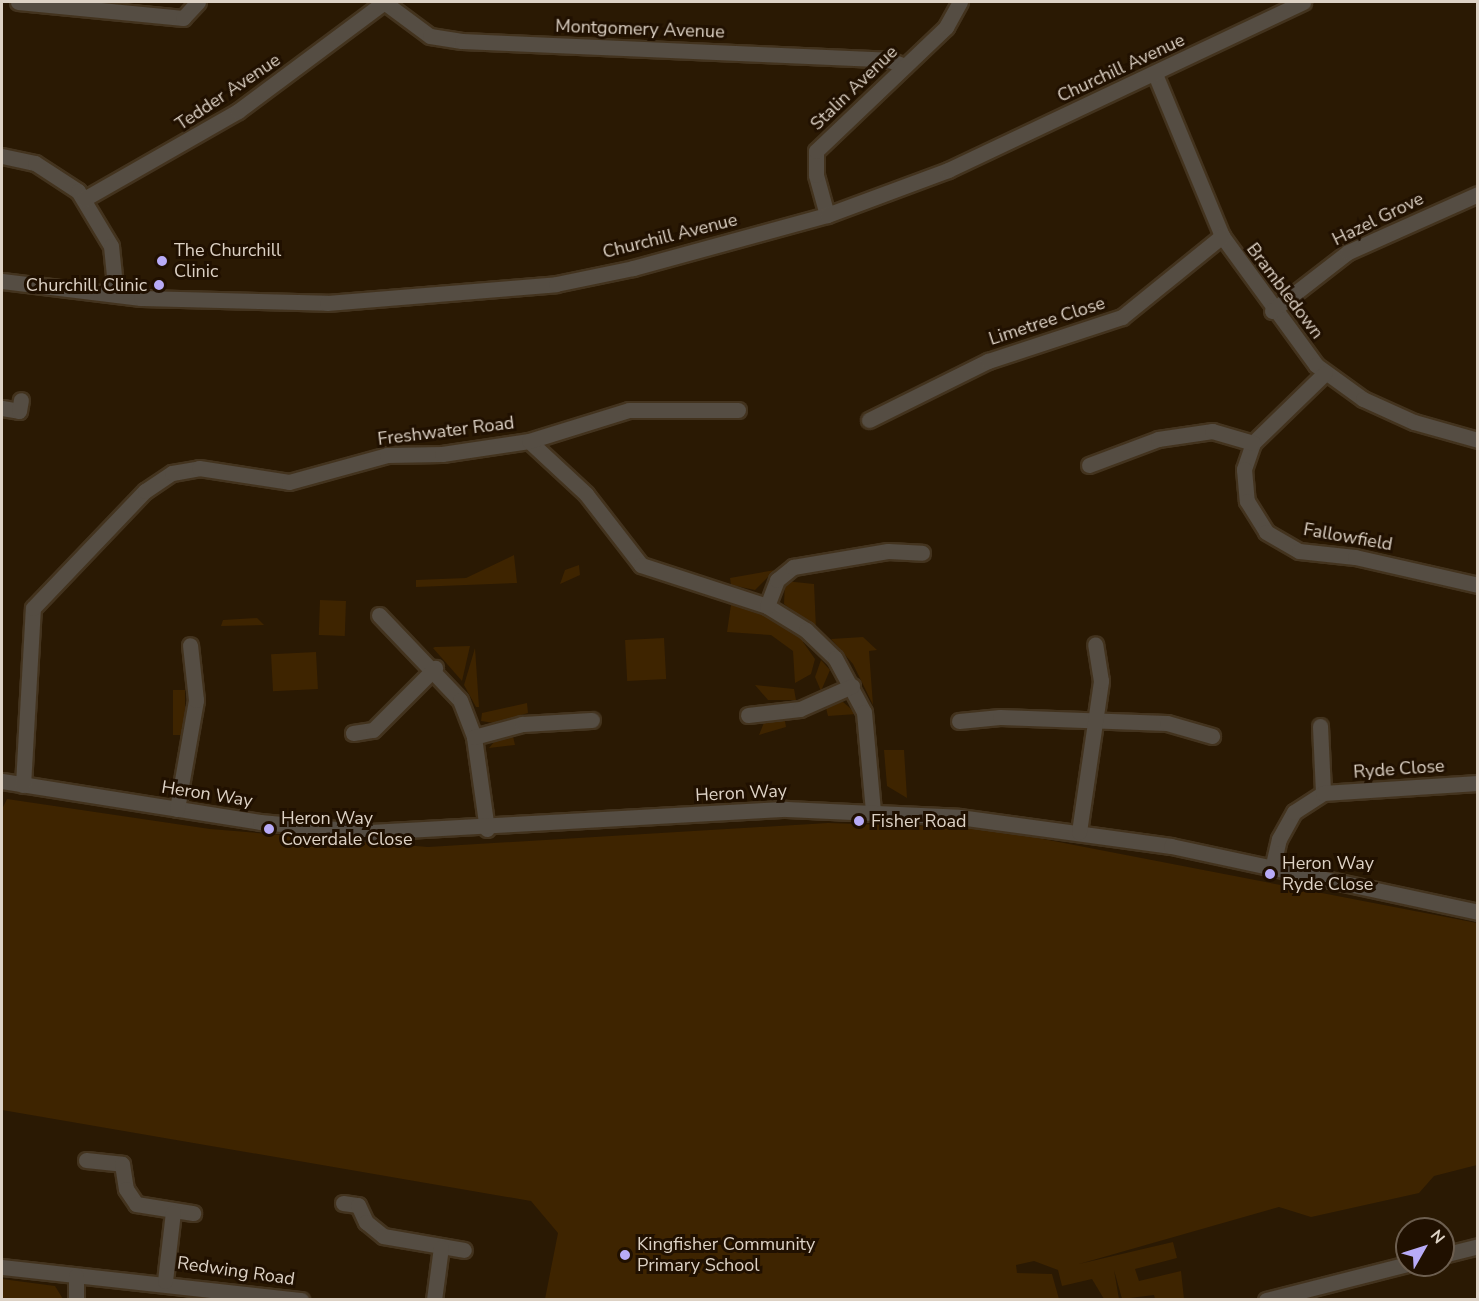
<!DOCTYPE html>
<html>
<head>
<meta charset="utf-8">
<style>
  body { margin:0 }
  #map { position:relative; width:1479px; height:1301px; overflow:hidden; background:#2a1903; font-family:"Nunito Sans",sans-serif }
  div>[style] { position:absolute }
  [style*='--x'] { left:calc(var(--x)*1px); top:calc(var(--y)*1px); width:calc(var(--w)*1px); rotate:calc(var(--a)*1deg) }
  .green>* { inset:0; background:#3e2400; transform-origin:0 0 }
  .roads { filter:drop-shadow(2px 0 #43331e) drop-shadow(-2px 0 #43331e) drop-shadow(0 2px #43331e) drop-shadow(0 -2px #43331e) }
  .street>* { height:15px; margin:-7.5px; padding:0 7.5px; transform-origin:7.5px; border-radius:7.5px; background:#554d43 }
  .dots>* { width:16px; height:16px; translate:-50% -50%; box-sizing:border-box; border:3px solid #201000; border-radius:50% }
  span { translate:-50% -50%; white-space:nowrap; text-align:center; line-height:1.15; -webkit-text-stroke:6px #201000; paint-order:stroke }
  .street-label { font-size:18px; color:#ddd2c5 }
  .poi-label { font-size:18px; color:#ddd2c5 }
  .left { translate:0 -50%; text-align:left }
  .right { translate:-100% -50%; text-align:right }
  .frame { position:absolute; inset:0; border:3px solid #ddd2c5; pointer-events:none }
  .north { position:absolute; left:1395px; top:1217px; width:60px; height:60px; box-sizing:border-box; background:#201000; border:2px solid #6c5e4f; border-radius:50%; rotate:51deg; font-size:16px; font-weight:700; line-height:24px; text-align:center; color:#ddd2c5 }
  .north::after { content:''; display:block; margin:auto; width:21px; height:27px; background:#b8abf7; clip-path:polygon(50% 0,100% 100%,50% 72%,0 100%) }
</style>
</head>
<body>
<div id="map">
  <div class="green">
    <i style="clip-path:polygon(514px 555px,517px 583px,416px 587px,416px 580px,466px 578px)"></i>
    <i style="clip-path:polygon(579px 565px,580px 575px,560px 584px,565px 570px)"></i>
    <i style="clip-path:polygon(775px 570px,755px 590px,731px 585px,730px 578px)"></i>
    <i style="clip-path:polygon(785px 581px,814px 584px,816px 629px,784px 604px)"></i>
    <i style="clip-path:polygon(732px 598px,764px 610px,806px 638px,803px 642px,815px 659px,811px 674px,795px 683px,793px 651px,771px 635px,727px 632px)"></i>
    <i style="left:320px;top:600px;width:26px;height:35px;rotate:2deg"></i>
    <i style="clip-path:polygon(257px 618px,264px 625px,221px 626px,223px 620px)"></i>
    <i style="clip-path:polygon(863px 637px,877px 650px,869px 651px,873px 705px,853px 664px,831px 639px)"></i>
    <i style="left:664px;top:638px;width:41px;height:39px;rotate:87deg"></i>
    <i style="clip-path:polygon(470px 646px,462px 681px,433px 648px,435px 647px)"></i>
    <i style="clip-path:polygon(475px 648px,479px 707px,476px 707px,464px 685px)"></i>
    <i style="left:316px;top:652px;width:37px;height:45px;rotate:87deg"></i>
    <i style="clip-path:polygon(821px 660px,830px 670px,821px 691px,815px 677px)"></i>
    <i style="clip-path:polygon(755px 685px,794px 689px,796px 700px,768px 700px)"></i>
    <i style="left:173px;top:690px;width:12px;height:45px"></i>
    <i style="clip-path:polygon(843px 702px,857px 714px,828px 716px,825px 704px)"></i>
    <i style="clip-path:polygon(527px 703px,528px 713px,494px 723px,481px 721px,482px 713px)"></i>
    <i style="clip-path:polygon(784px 715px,786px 727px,759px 735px,765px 720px)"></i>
    <i style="clip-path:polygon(512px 732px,515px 745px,489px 748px,499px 736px)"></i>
    <i style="clip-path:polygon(884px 750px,904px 750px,907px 798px,887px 786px)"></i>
    <i style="clip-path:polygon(7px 799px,210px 829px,428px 847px,828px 823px,986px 828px,1477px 923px,1477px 1165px,1434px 1176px,1419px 1193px,1311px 1217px,1279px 1207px,1079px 1264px,1173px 1242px,1177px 1258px,1135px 1269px,1139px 1281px,1181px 1271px,1184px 1299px,1155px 1299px,1154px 1295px,1122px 1299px,1114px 1270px,1119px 1299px,1104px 1299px,1092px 1279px,1062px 1286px,1058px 1270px,1034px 1261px,1016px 1265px,1017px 1273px,1052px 1274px,1059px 1299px,545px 1299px,558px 1233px,531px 1201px,2px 1110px,2px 809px)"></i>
    <i style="clip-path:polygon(2px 1279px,55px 1286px,63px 1299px,2px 1299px)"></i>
  </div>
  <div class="roads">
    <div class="street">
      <i style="--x:18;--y:2;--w:166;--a:5.5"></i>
      <i style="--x:183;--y:18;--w:22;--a:-47"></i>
      <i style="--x:384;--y:2;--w:57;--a:36.5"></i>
      <i style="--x:430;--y:36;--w:32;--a:9"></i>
      <i style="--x:462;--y:41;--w:427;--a:2.5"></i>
      <i style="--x:889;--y:60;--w:17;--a:21"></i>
      <i style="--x:1155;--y:74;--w:175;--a:67.5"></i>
      <i style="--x:1222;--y:236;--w:160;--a:53.9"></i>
      <i style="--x:1316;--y:365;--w:58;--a:35.9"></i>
      <i style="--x:1363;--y:399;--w:56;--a:24.3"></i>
      <i style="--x:1414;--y:422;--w:66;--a:15.7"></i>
      <i style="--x:2;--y:156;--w:34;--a:12"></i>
      <i style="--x:35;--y:163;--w:51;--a:33.1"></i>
      <i style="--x:78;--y:191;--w:64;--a:59"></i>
      <i style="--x:111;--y:246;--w:49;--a:84.2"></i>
      <i style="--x:84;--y:199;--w:177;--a:-29.7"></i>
      <i style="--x:238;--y:111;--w:182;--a:-36.7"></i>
      <i style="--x:827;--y:215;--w:41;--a:-105.4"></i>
      <i style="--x:816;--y:175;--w:24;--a:-90"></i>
      <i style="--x:816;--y:151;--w:180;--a:-43.6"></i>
      <i style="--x:946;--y:27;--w:29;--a:-61"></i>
      <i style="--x:2;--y:281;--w:140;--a:7"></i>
      <i style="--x:141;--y:298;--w:186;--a:1.5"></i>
      <i style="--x:327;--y:303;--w:230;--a:-4.7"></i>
      <i style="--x:556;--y:284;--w:79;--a:-11.7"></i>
      <i style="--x:633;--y:268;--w:201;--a:-15.3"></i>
      <i style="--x:827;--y:215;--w:129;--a:-20.4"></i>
      <i style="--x:948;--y:170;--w:393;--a:-25.3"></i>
      <i style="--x:1272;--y:311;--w:96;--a:-37.8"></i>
      <i style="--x:1348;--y:252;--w:142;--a:-24"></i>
      <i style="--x:1325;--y:373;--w:100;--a:135.8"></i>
      <i style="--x:1253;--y:443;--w:28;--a:109"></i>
      <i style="--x:1244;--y:469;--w:32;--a:85"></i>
      <i style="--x:1247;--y:501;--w:36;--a:58"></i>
      <i style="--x:1266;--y:532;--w:38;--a:30"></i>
      <i style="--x:1299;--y:551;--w:56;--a:6.1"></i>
      <i style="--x:1355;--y:557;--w:126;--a:12.8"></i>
      <i style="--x:2;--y:408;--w:17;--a:10"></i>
      <i style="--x:19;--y:411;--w:11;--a:-80"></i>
      <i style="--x:869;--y:420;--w:133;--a:-26.4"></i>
      <i style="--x:988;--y:361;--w:141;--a:-18.2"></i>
      <i style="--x:1122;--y:317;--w:129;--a:-39"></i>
      <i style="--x:529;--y:441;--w:78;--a:42.9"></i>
      <i style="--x:586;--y:494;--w:90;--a:52.2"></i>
      <i style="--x:641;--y:565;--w:133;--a:18"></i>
      <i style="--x:767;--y:606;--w:46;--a:31.6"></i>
      <i style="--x:806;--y:630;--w:40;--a:44"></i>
      <i style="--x:835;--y:658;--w:61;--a:61.8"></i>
      <i style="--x:864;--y:712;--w:99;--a:84.8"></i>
      <i style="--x:1089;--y:465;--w:74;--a:-20.6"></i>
      <i style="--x:1158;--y:439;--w:55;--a:-8.4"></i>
      <i style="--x:1212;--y:431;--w:43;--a:16.3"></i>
      <i style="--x:767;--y:606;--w:28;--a:-69"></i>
      <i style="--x:777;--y:580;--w:21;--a:-39"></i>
      <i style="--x:793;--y:567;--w:96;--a:-9.6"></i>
      <i style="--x:888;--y:551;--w:34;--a:3"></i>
      <i style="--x:379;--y:615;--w:117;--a:46.4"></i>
      <i style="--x:460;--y:700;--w:40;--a:69"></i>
      <i style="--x:474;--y:737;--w:93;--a:82"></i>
      <i style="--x:748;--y:715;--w:52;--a:-6.6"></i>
      <i style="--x:800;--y:709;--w:57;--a:-23.9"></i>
      <i style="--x:959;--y:721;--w:41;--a:-5.6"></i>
      <i style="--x:1000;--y:717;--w:167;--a:2.1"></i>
      <i style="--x:1167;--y:723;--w:47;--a:16.1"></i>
      <i style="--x:1320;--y:726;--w:67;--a:87.4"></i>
      <i style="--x:353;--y:733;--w:20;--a:-9"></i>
      <i style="--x:373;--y:730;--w:88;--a:-45"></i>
      <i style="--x:474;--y:737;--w:50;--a:-15.2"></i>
      <i style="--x:522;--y:724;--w:70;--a:-3.3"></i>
      <i style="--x:2;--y:781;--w:261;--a:9"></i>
      <i style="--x:260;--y:822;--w:110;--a:5.2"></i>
      <i style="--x:370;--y:832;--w:417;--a:-3.2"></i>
      <i style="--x:786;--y:809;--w:173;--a:2.6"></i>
      <i style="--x:959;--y:817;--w:214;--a:7.8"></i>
      <i style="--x:1171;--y:846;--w:314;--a:12.1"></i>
      <i style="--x:23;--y:785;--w:177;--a:-86.8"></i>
      <i style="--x:33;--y:608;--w:162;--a:-46.3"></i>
      <i style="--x:145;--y:491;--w:32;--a:-34"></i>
      <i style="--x:172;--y:473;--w:27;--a:-10"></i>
      <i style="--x:199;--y:468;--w:91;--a:8.8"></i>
      <i style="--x:289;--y:482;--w:102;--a:-15.4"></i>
      <i style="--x:387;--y:455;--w:55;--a:-1"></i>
      <i style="--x:442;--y:454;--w:88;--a:-8.5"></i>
      <i style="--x:529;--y:441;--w:105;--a:-17.2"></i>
      <i style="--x:629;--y:410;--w:109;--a:0"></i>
      <i style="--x:177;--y:809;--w:111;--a:-80.1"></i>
      <i style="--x:196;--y:700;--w:55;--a:-96.2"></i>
      <i style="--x:1079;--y:832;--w:153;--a:-81.7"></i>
      <i style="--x:1101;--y:681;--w:37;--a:-99"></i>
      <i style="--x:1272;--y:869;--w:31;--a:-77"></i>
      <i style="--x:1279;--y:839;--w:31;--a:-61"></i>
      <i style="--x:1294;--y:812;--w:35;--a:-33"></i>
      <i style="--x:1323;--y:793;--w:155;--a:-3.7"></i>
      <i style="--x:86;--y:1160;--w:36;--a:6"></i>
      <i style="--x:122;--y:1164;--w:25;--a:81"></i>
      <i style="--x:126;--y:1189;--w:18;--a:56"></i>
      <i style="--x:136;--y:1204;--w:58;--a:9"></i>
      <i style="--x:343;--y:1203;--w:15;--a:8"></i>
      <i style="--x:358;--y:1205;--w:19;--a:65"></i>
      <i style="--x:366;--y:1222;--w:22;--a:39"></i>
      <i style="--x:383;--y:1236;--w:82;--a:9.8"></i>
      <i style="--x:1443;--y:1255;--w:36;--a:-14"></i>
      <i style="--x:2;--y:1267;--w:301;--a:6.3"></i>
      <i style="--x:165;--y:1281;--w:69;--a:-83.4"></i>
      <i style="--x:76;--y:1300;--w:24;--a:-90"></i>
      <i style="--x:434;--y:1300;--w:53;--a:-82.5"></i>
      <i style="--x:1266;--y:1300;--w:146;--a:-14.3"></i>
    </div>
  </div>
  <div class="dots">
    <i style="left:162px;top:261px;background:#b8abf7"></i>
    <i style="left:159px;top:285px;background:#b8abf7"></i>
    <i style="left:859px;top:821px;background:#b8abf7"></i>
    <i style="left:269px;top:829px;background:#b8abf7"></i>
    <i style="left:1270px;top:874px;background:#b8abf7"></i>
    <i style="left:625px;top:1255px;background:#b8abf7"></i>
  </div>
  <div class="street-label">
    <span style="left:640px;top:29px;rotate:2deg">Montgomery Avenue</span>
    <span style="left:1121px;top:68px;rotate:-25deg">Churchill Avenue</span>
    <span style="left:854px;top:88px;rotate:-44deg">Stalin Avenue</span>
    <span style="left:228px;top:92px;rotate:-34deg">Tedder Avenue</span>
    <span style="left:1378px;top:219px;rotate:-26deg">Hazel Grove</span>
    <span style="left:670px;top:236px;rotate:-14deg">Churchill Avenue</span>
    <span style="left:1285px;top:291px;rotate:53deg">Brambledown</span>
    <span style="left:1047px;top:321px;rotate:-18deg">Limetree Close</span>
    <span style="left:446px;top:431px;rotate:-7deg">Freshwater Road</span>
    <span style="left:1348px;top:537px;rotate:10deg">Fallowfield</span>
    <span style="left:1399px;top:769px;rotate:-4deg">Ryde Close</span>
    <span style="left:741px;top:793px;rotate:-3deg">Heron Way</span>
    <span style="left:207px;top:794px;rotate:9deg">Heron Way</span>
    <span style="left:236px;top:1271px;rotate:8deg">Redwing Road</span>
  </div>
  <div class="poi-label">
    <span class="left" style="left:174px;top:261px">The Churchill<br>Clinic</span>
    <span class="right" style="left:147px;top:285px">Churchill Clinic</span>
    <span class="left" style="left:281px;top:829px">Heron Way<br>Coverdale Close</span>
    <span class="left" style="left:871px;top:821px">Fisher Road</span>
    <span class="left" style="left:1282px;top:874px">Heron Way<br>Ryde Close</span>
    <span class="left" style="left:637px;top:1255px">Kingfisher Community<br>Primary School</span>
  </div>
  <div class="frame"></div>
  <div class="north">N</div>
</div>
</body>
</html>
